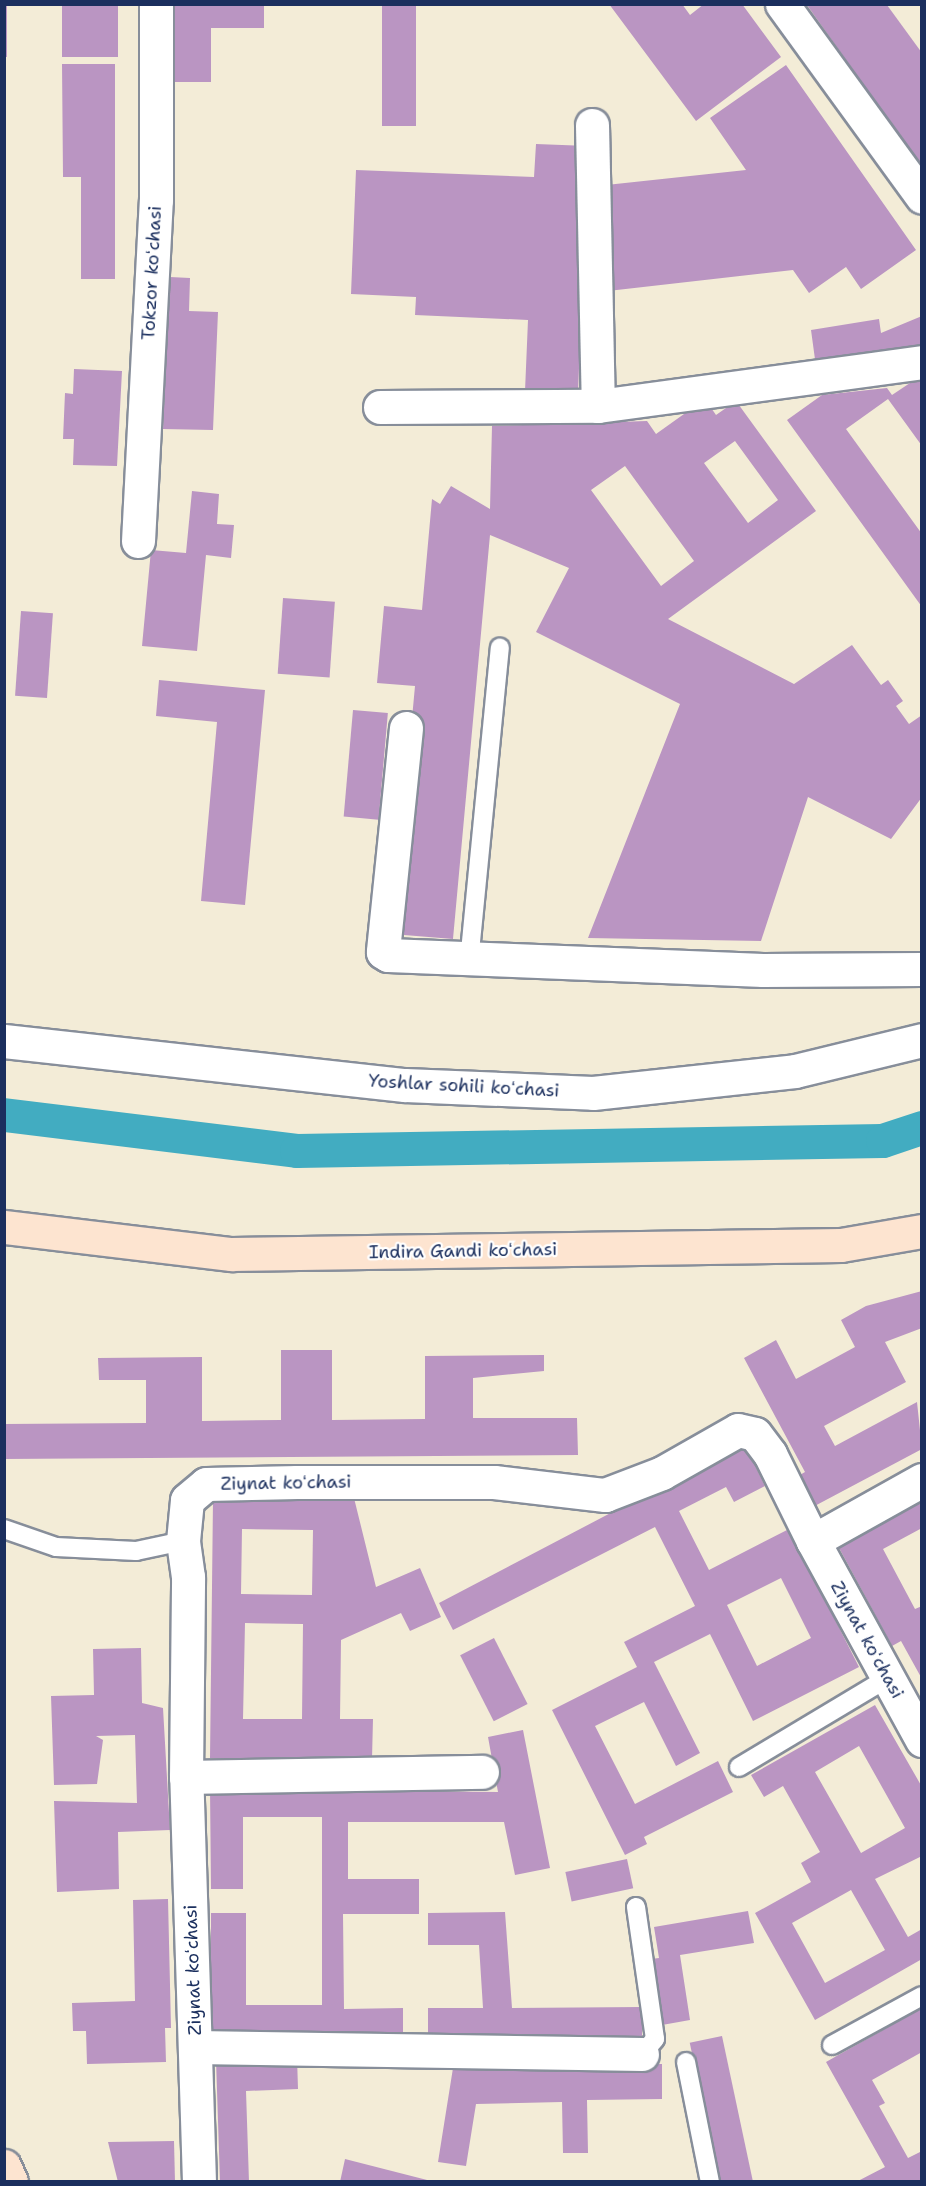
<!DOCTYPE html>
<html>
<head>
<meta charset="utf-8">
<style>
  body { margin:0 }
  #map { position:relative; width:926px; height:2186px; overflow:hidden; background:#f3ecd7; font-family:"Shantell Sans",sans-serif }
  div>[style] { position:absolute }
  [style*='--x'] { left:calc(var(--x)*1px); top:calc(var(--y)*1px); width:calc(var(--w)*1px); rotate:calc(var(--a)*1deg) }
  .canal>* { height:34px; margin:-17px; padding:0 17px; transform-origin:17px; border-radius:17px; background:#42acc1 }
  .building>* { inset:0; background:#ba95c2; transform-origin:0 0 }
  .roads { filter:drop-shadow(2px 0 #878e9a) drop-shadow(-2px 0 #878e9a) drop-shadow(0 2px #878e9a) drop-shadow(0 -2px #878e9a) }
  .lane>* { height:18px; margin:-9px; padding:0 9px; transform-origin:9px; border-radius:9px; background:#fff }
  .street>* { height:33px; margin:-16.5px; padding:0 16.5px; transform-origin:16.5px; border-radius:16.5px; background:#fff }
  .secondary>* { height:33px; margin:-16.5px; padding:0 16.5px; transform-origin:16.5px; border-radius:16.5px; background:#fde4d0 }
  span { translate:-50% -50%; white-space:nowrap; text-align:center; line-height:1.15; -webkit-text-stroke:4.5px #fff; paint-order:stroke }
  .street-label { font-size:18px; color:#1b2f5e }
  .frame { position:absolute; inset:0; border:6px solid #1b2f5e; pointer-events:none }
</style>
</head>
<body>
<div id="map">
  <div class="canal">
    <i style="--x:4;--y:1115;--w:295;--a:7"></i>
    <i style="--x:297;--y:1151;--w:586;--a:-0.98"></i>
    <i style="--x:883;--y:1141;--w:41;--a:-18.4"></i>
  </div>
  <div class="building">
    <i style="left:4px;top:4px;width:3px;height:53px"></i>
    <i style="left:62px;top:4px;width:56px;height:53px"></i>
    <i style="clip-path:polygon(174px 4px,264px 4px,264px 28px,211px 28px,211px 82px,175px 82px)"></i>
    <i style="left:382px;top:4px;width:34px;height:122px"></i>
    <i style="clip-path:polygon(609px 4px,682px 4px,690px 15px,704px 4px,742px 4px,781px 57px,696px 121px)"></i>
    <i style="clip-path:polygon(807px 5px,887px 5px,922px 53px,922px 168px)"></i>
    <i style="clip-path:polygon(62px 64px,115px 64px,115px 279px,81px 279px,81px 177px,63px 177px)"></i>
    <i style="clip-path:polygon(786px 65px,916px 250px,861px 289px,846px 267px,809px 293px,793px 270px,608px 291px,597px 186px,746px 170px,710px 118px)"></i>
    <i style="clip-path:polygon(536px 144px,588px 146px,578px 393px,525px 391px,528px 320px,415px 315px,416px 297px,351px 294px,356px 170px,534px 177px)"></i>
    <i style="clip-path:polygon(170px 277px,190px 278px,189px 311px,218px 312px,213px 430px,163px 429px)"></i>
    <i style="clip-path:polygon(922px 316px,922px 349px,817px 374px,811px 330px,879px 319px,881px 333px)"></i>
    <i style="clip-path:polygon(74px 369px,122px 371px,117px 466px,73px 465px,74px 439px,63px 439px,65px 393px,73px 394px)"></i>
    <i style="clip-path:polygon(922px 375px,922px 446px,888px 399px,846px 429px,922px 534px,922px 607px,787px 420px,822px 395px,887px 388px,892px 395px)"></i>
    <i style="clip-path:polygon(evenodd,705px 399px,716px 415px,736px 401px,816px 511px,668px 619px,794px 684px,852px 645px,881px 685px,888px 680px,903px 701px,896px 706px,909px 724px,922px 715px,922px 797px,891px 839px,808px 797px,761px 941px,588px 938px,680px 704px,536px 632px,569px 568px,490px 535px,453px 939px,392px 934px,415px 686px,377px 683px,384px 606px,422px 610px,432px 499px,440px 504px,451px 486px,490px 509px,492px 426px,647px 421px,656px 434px,705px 399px,735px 441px,778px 500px,748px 523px,704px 463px,735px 441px,705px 399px,625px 466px,694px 561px,661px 586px,591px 490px,625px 466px)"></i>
    <i style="clip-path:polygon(192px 491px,219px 494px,217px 524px,234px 525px,231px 558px,206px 555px,197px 651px,142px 646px,151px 550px,186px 553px)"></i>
    <i style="left:283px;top:598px;width:52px;height:76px;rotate:4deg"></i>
    <i style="left:21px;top:611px;width:32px;height:85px;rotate:4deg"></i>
    <i style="clip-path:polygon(159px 680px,265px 690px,245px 905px,201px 901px,217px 722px,156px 716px)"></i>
    <i style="left:353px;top:710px;width:35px;height:107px;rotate:5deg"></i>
    <i style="clip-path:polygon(922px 1291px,922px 1328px,885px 1342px,906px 1382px,824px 1426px,835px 1446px,917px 1402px,922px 1449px,809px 1509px,793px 1479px,805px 1472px,744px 1358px,776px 1340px,796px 1379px,855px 1347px,841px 1320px,866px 1306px)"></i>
    <i style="clip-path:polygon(281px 1350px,332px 1350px,332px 1420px,425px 1419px,425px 1356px,544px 1355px,544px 1371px,473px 1378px,473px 1418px,577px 1418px,578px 1455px,4px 1459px,4px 1424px,146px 1423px,146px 1380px,99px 1380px,98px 1358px,202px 1357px,202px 1421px,281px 1420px)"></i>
    <i style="clip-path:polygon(evenodd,744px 1443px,765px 1486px,734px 1502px,726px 1487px,679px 1511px,709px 1570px,789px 1529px,859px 1667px,753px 1721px,710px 1634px,654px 1662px,700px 1753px,676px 1766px,644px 1702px,595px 1726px,635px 1804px,718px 1761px,733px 1792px,644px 1837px,647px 1844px,625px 1855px,552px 1710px,637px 1667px,624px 1642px,695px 1606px,655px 1527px,453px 1630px,439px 1603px,744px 1443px,781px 1578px,811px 1638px,757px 1666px,727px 1605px,781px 1578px)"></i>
    <i style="clip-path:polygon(evenodd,354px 1498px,376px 1587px,420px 1568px,441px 1617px,410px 1631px,401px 1613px,341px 1640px,340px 1719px,373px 1719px,372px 1759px,210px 1758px,213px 1500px,354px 1498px,242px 1529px,313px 1530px,312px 1595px,241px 1594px,242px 1529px,354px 1498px,245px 1623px,303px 1624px,302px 1719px,243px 1719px,245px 1623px)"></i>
    <i style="clip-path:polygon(922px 1500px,922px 1528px,883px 1549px,915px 1609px,922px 1606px,922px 1679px,901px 1641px,892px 1646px,838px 1546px)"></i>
    <i style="left:494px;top:1638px;width:74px;height:38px;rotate:63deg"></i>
    <i style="clip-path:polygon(141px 1648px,142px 1703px,163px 1708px,170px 1830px,118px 1832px,119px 1889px,57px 1892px,54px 1801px,137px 1803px,135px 1735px,96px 1736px,103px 1740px,97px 1784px,54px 1785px,51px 1696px,94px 1695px,93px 1649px)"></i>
    <i style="clip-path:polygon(evenodd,875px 1705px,922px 1787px,922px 1856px,875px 1879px,908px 1937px,922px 1929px,922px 1959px,815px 2020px,755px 1913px,811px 1882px,801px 1863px,820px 1852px,783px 1786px,764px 1797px,751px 1775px,875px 1705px,859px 1746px,905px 1828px,861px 1853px,815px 1772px,859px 1746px,875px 1705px,851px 1890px,885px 1950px,825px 1983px,792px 1923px,851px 1890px)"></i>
    <i style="clip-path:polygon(523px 1730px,550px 1868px,515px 1875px,504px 1822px,348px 1822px,348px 1879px,419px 1879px,419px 1914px,343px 1914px,344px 2009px,403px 2008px,403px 2032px,211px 2033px,211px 1913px,246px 1913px,246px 2005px,322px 2005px,322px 1817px,243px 1817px,243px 1889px,211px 1889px,210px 1789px,498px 1792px,488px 1737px)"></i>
    <i style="left:627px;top:1859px;width:30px;height:63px;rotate:78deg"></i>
    <i style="clip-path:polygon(168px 1899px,171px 2028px,165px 2028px,166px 2062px,87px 2064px,86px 2031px,73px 2031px,72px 2003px,135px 2001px,133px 1900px)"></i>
    <i style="clip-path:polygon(748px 1911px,754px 1943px,680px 1955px,690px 2020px,662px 2025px,651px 1959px,659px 1958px,654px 1927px)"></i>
    <i style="clip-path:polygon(505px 1912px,512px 2008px,642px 2007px,642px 2041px,428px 2042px,428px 2008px,483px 2008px,479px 1945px,428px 1945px,428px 1913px)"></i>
    <i style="clip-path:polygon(922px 2008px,922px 2052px,872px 2080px,885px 2103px,879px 2106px,908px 2158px,922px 2151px,922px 2182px,856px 2182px,885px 2167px,826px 2062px)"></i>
    <i style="left:722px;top:2036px;width:149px;height:33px;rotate:78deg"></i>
    <i style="clip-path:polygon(297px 2057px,298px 2089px,246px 2091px,249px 2182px,220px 2182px,216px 2060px)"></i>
    <i style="clip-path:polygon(662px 2064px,662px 2099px,587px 2100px,588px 2153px,563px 2153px,562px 2102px,476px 2104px,466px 2166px,438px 2162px,453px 2068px)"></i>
    <i style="clip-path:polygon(174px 2141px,175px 2182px,118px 2182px,108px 2142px)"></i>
    <i style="clip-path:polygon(345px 2159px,431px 2181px,431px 2182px,340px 2182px)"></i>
  </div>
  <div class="roads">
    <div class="lane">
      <i style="--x:469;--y:962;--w:316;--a:-84.4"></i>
      <i style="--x:4;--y:1529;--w:55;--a:19.1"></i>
      <i style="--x:56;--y:1547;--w:80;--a:2.9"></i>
      <i style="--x:136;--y:1551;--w:48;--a:-12"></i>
      <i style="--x:739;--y:1767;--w:174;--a:-30.9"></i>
      <i style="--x:636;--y:1907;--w:133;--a:81.8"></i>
      <i style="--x:655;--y:2039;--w:20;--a:131"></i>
      <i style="--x:832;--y:2045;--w:102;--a:-28.6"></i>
      <i style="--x:686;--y:2062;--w:122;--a:78.7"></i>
    </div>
    <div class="street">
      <i style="--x:782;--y:4;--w:238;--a:54"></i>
      <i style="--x:592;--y:125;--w:281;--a:88.8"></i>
      <i style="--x:598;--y:406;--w:327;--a:-7.7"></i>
      <i style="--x:380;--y:407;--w:218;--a:-0.3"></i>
      <i style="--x:138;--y:541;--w:341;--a:-87"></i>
      <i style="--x:156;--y:200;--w:196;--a:-90"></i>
      <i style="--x:406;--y:728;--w:225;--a:95.9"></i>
      <i style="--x:383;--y:952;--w:6;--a:31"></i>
      <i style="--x:388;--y:955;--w:375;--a:2.3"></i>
      <i style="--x:763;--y:970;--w:159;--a:-0.4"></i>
      <i style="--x:4;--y:1041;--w:403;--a:6.3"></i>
      <i style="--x:405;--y:1085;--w:188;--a:2.4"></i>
      <i style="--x:593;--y:1093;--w:203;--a:-6.2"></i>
      <i style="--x:795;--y:1071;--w:131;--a:-13.7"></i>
      <i style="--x:922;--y:1480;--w:125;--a:150.8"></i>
      <i style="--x:813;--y:1541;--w:227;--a:61.3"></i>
      <i style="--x:186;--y:1777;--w:296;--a:-1"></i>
      <i style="--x:196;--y:2047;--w:446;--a:0.9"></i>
      <i style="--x:199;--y:2182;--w:405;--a:-91.8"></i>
      <i style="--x:186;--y:1777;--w:200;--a:-89.4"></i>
      <i style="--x:188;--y:1577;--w:36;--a:-98"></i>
      <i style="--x:183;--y:1541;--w:41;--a:-84.4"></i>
      <i style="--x:187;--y:1500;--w:25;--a:-40"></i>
      <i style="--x:206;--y:1484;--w:91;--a:-1.3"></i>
      <i style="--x:297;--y:1482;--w:197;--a:0"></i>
      <i style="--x:494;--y:1482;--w:112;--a:6.7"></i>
      <i style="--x:605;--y:1495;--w:61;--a:-21.1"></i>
      <i style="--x:662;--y:1473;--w:87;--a:-29.5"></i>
      <i style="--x:738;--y:1430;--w:17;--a:13"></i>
      <i style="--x:755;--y:1434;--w:25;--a:53"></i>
      <i style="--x:770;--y:1454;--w:97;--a:63.7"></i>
    </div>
    <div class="secondary">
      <i style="--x:4;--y:1227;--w:229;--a:6.8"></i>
      <i style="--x:231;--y:1254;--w:610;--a:-0.85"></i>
      <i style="--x:841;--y:1245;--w:82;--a:-9.8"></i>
      <i style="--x:4;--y:2166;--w:17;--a:66"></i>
    </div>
  </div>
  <div class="street-label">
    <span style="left:152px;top:273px;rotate:-87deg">Tokzor koʻchasi</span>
    <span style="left:464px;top:1086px;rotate:3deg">Yoshlar sohili koʻchasi</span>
    <span style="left:463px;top:1251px;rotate:-1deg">Indira Gandi koʻchasi</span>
    <span style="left:286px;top:1483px;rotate:-1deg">Ziynat koʻchasi</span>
    <span style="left:867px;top:1640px;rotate:61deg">Ziynat koʻchasi</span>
    <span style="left:193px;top:1970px;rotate:-92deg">Ziynat koʻchasi</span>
  </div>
  <div class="frame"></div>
</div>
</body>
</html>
